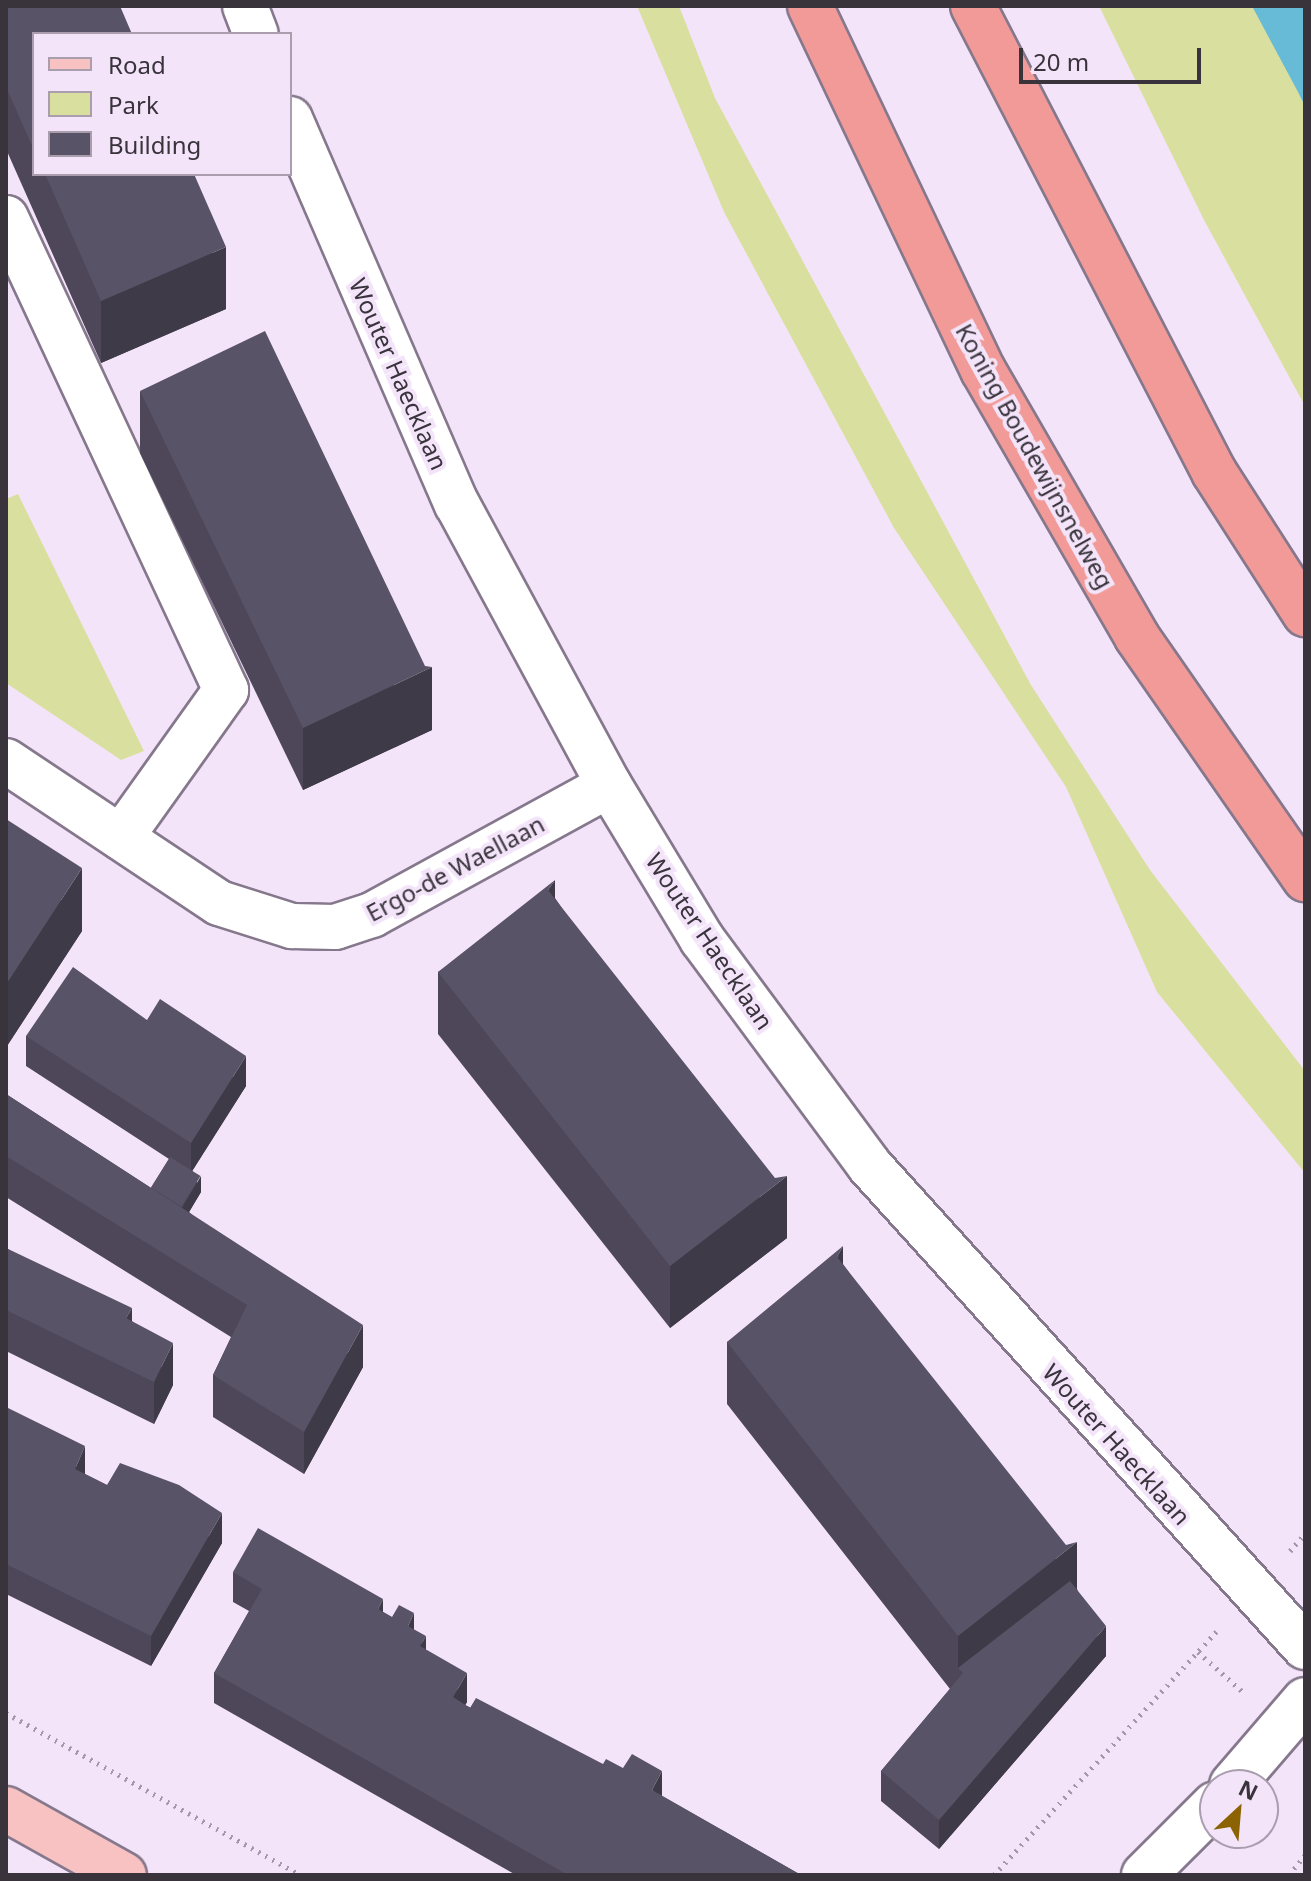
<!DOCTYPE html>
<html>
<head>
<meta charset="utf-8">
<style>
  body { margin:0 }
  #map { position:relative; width:1311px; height:1881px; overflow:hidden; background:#f3e4fa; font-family:"Noto Sans",sans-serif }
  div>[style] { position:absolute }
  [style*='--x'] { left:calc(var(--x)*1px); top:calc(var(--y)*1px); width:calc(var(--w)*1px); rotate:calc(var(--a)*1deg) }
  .green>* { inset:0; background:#d9e09f }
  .water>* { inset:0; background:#67bbd7 }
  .path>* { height:5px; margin-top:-2.5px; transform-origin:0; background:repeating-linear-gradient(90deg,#a398a8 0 2px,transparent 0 8px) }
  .roads { filter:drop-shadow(2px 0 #86788c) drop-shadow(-2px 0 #86788c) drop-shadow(0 2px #86788c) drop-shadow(0 -2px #86788c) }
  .minor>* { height:44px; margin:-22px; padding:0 22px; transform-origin:22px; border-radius:22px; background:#fff }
  .major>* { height:44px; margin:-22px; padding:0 22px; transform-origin:22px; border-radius:22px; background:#f7c2c1 }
  .highway>* { height:44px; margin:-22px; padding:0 22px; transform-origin:22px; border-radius:22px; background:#f29a97 }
  .wall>* { inset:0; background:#4d4759 }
  .shaded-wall>* { inset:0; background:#3e3a48 }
  .building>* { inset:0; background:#595367; transform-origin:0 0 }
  span { translate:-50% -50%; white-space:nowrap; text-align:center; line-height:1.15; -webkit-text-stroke:8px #f3e4fa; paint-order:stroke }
  .street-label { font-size:24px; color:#39333b }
  .frame { position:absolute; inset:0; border:8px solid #39333b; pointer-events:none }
  .legend { position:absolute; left:32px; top:32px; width:260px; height:144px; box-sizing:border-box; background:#f3e4fa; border:2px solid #a99dae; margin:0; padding:10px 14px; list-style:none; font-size:24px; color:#39333b }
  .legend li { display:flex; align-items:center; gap:16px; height:40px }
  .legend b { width:40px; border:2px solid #a99dae }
  .north { position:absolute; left:1199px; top:1769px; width:80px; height:80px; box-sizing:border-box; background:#f3e4fa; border:2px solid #a99dae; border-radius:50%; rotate:26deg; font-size:22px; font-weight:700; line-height:32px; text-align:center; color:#39333b }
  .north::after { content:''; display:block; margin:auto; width:28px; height:36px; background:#8b6303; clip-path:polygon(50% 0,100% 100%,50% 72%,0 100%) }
  .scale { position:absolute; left:1019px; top:48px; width:182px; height:36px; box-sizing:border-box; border:4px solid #39333b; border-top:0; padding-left:10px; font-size:24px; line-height:28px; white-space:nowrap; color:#39333b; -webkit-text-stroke:6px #f3e4fa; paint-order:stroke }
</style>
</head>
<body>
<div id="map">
  <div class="green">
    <i style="clip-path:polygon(637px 6px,679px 6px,715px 98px,1031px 685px,1150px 870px,1305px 1071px,1305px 1173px,1157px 992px,1066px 787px,894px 528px,724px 212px)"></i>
    <i style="clip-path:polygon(1099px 6px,1305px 6px,1305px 406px,1204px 220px)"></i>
    <i style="clip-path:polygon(18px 494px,144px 751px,121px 760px,6px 683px,6px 499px)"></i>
  </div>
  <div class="water">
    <i style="clip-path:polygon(1252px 6px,1305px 6px,1305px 106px,1298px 92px)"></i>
  </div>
  <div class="path">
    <i style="--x:1290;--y:1551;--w:23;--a:-49"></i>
    <i style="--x:1198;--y:1652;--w:59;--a:41.6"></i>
    <i style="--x:6;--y:1713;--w:337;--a:28.8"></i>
    <i style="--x:994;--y:1875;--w:332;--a:-47.6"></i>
    <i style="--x:1289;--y:1875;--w:26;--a:-51"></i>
  </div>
  <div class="roads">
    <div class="minor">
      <i style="--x:245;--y:6;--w:30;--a:69"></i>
      <i style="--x:290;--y:119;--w:420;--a:66.6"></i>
      <i style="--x:457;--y:504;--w:319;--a:61.6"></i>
      <i style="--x:609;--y:785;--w:180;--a:58.9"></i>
      <i style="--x:702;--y:939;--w:281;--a:53.5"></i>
      <i style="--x:869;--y:1165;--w:650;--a:47.87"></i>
      <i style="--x:6;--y:218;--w:521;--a:65.01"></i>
      <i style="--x:226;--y:690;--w:181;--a:125.5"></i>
      <i style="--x:6;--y:761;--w:256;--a:33.7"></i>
      <i style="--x:219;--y:903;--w:77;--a:17.5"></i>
      <i style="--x:292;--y:926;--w:43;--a:1.3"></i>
      <i style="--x:335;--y:927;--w:39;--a:-18"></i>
      <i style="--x:372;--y:915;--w:270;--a:-28.7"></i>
      <i style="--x:1232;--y:1785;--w:112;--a:-49.3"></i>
      <i style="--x:1144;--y:1875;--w:100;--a:-45"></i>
    </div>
    <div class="major">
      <i style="--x:6;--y:1809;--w:135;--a:29.2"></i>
    </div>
    <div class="highway">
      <i style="--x:810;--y:6;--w:403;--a:64.6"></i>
      <i style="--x:983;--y:370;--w:308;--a:60"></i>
      <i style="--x:1137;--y:637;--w:295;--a:55.2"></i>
      <i style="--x:973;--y:6;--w:525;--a:62.65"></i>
      <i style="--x:1214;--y:472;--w:169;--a:57.3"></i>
    </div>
  </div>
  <div class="wall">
    <i style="clip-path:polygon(6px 6px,34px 34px,34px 174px,194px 174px,226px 309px,101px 363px,6px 149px)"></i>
    <i style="clip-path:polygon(140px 391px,432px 730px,303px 790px,140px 453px)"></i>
    <i style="clip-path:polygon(6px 819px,82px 931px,7px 1046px,6px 1045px)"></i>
    <i style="clip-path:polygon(555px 898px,787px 1238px,670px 1328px,438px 1034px,438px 972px)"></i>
    <i style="clip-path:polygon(147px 1020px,246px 1086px,192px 1171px,201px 1192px,189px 1212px,363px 1367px,304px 1474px,213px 1417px,213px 1375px,231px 1337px,6px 1197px,6px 1094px,151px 1188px,169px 1159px,26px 1066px,26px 1036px)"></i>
    <i style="clip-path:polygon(6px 1248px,132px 1321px,173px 1385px,154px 1424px,6px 1351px)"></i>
    <i style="clip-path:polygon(843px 1264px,1077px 1589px,1106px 1656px,939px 1849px,881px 1801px,881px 1771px,950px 1689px,727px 1404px,727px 1342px)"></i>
    <i style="clip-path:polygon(6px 1407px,85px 1474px,222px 1543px,151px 1666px,6px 1594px)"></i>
    <i style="clip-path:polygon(233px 1572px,383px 1612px,414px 1630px,426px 1650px,467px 1702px,465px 1705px,662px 1796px,801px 1875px,516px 1875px,214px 1703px,214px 1673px,249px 1611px,233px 1602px)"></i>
  </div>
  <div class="shaded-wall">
    <i style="clip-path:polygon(226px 247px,226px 309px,101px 363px,101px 301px)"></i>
    <i style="clip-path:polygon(432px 667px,432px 730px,303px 790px,303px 728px)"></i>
    <i style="clip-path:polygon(82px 868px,82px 931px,7px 1046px,7px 983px)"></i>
    <i style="clip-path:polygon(555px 880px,555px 942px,548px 890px)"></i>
    <i style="clip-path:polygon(246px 1056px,246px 1086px,191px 1173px,191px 1143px)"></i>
    <i style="clip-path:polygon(201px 1176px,201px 1192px,176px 1234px,176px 1218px)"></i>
    <i style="clip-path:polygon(787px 1176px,787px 1238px,670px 1328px,670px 1266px)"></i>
    <i style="clip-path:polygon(843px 1246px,843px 1309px,837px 1257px)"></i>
    <i style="clip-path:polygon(132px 1308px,132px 1349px,126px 1318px)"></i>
    <i style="clip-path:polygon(363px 1325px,363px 1367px,304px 1474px,304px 1432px)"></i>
    <i style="clip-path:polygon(173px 1343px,173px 1385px,154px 1424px,154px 1382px)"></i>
    <i style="clip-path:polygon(85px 1446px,85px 1476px,75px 1469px)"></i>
    <i style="clip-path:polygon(222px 1513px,222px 1543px,151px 1666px,151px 1636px)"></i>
    <i style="clip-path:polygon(1077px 1542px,1077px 1605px,963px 1673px,958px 1668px,958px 1636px)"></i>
    <i style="clip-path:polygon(383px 1599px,383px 1629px,378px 1609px)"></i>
    <i style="clip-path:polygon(414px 1613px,414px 1643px,408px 1626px)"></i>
    <i style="clip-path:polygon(1106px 1626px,1106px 1656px,939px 1849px,939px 1820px)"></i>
    <i style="clip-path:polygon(426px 1636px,426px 1666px,420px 1646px)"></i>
    <i style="clip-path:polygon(467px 1673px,467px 1702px,453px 1727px,453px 1697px)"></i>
    <i style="clip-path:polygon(662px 1771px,662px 1801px,652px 1790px)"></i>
  </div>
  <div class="building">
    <i style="clip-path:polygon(6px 6px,120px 6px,132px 34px,34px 34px,34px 150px,6px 87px)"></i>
    <i style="clip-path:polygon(45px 174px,194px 174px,226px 247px,101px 301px)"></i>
    <i style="clip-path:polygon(265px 331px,425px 666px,432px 667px,303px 728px,140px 391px)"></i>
    <i style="clip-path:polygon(6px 819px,82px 868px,7px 983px,6px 983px)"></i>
    <i style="clip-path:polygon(555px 880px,548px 890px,775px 1178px,787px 1176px,670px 1266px,438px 972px)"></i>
    <i style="clip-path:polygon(73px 967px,147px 1020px,160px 999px,246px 1056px,191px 1143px,26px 1036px)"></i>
    <i style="clip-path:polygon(6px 1094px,363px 1325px,304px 1432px,213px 1375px,247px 1305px,6px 1156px)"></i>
    <i style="left:170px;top:1157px;width:36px;height:36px;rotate:32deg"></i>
    <i style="clip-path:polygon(843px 1246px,837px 1257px,1066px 1545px,1077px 1542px,958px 1636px,727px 1342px)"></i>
    <i style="clip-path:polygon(6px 1248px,132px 1308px,126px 1318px,173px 1343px,154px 1382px,6px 1310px)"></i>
    <i style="clip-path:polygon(6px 1407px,85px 1446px,75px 1469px,107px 1485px,120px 1463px,179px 1485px,222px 1513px,151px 1636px,6px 1564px)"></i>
    <i style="clip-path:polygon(258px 1528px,383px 1599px,378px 1609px,392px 1617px,399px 1605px,414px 1613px,408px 1626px,426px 1636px,420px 1646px,467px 1673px,453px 1697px,470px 1708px,476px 1698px,603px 1764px,606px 1759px,623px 1768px,632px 1754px,662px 1771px,652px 1790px,801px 1875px,568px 1875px,214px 1673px,262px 1589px,233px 1572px)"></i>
    <i style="clip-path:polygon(1070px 1581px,1106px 1626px,939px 1820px,881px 1771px,963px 1673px,958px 1668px)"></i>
  </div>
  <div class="street-label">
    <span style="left:399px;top:374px;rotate:66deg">Wouter Haecklaan</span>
    <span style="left:1035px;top:456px;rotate:61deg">Koning Boudewijnsnelweg</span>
    <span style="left:455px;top:868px;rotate:-28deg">Ergo-de Waellaan</span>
    <span style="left:710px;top:941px;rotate:56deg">Wouter Haecklaan</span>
    <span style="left:1117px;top:1444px;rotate:48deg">Wouter Haecklaan</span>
  </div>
  <div class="frame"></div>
  <ul class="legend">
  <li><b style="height:10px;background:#f7c2c1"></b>Road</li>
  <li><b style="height:22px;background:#d9e09f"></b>Park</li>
  <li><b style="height:22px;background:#595367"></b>Building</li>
  </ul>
  <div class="north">N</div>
  <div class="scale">20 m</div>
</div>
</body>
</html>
